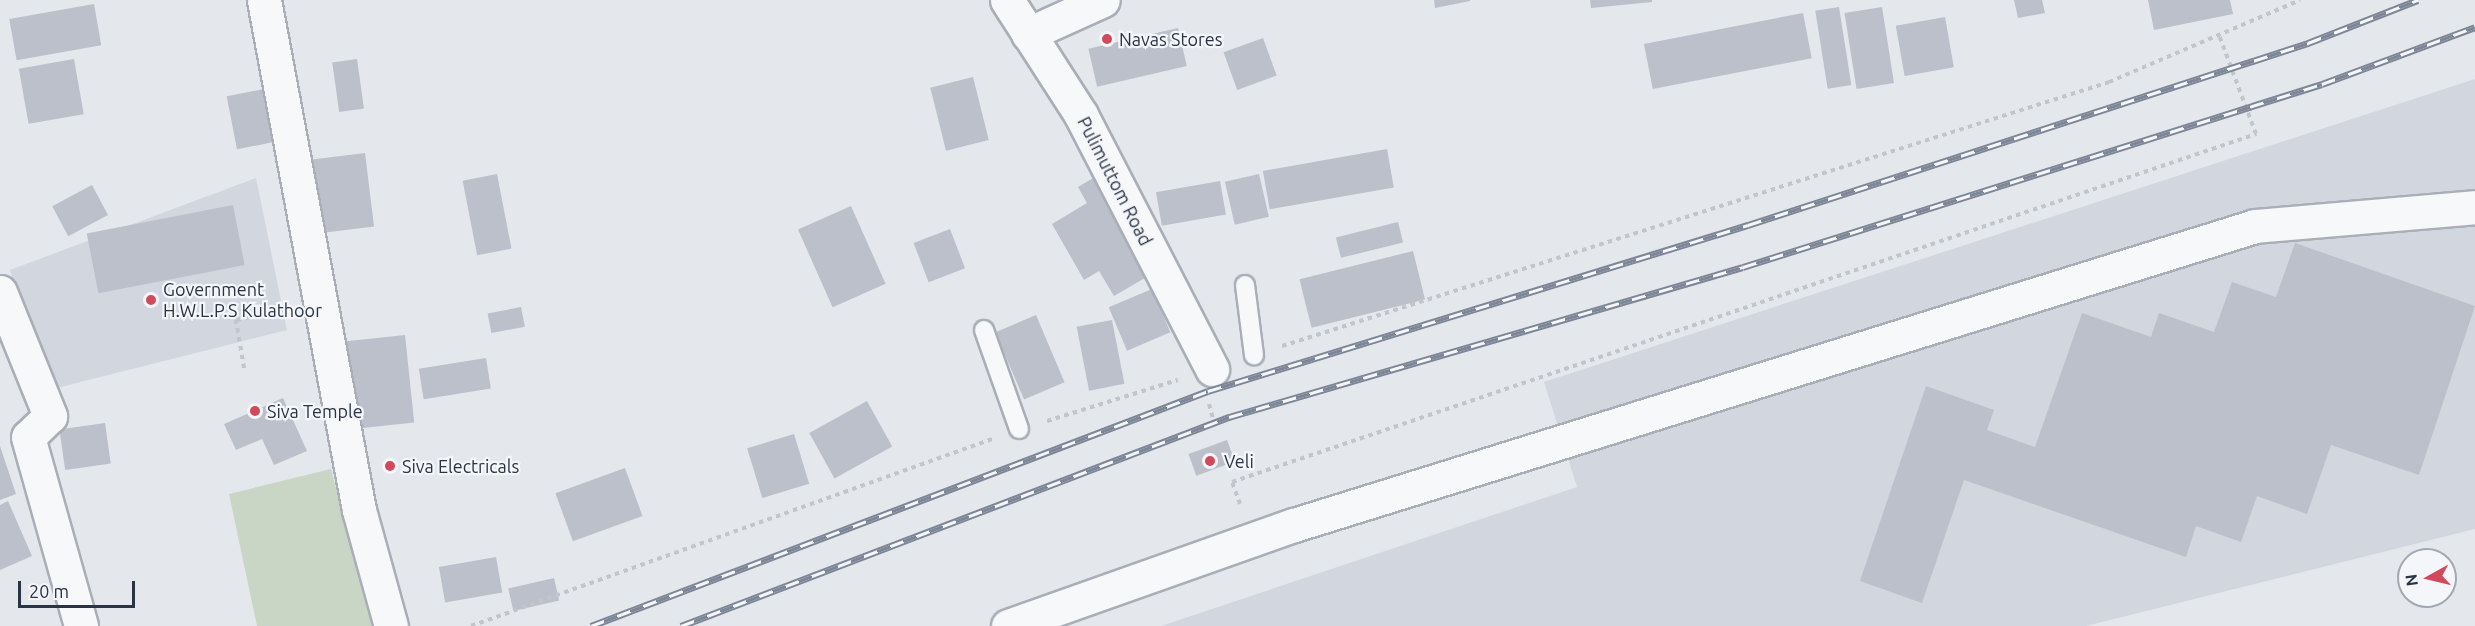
<!DOCTYPE html>
<html>
<head>
<meta charset="utf-8">
<style>
  body { margin:0 }
  #map { position:relative; width:2475px; height:626px; overflow:hidden; background:#e4e7ec; font-family:Ubuntu,sans-serif }
  div>[style] { position:absolute }
  [style*='--x'] { left:calc(var(--x)*1px); top:calc(var(--y)*1px); width:calc(var(--w)*1px); rotate:calc(var(--a)*1deg) }
  .built>* { inset:0; background:#d2d6de }
  .green>* { inset:0; background:#c9d6c5 }
  .building>* { inset:0; background:#bbc0ca; transform-origin:0 0 }
  .path>* { height:4px; margin-top:-2px; transform-origin:0; background:repeating-linear-gradient(90deg,#c2c5cb 0 4.5px,transparent 0 9px) }
  .roads { filter:drop-shadow(2px 0 #a9aeb7) drop-shadow(-2px 0 #a9aeb7) drop-shadow(0 2px #a9aeb7) drop-shadow(0 -2px #a9aeb7) }
  .lane>* { height:18px; margin:-9px; padding:0 9px; transform-origin:9px; border-radius:9px; background:#f7f8fa }
  .street>* { height:33px; margin:-16.5px; padding:0 16.5px; transform-origin:16.5px; border-radius:16.5px; background:#f7f8fa }
  .rail>* { height:7px; margin-top:-3.5px; transform-origin:0; background:repeating-linear-gradient(90deg,#f4f6f9 0 14px,#7d8696 0 28px); box-sizing:border-box; border-block:2px solid #7d8696 }
  .dots>* { width:16px; height:16px; translate:-50% -50%; box-sizing:border-box; border:3px solid #f4f6f9; border-radius:50% }
  span { translate:-50% -50%; white-space:nowrap; text-align:center; line-height:1.15; -webkit-text-stroke:4.5px #f4f6f9; paint-order:stroke }
  .poi-label { font-size:18px; color:#2b3445 }
  .left { translate:0 -50%; text-align:left }
  .street-label { font-size:18px; color:#2b3445 }
  .north { position:absolute; left:2397px; top:548px; width:60px; height:60px; box-sizing:border-box; background:#f4f6f9; border:2px solid #a4a8b1; border-radius:50%; rotate:262deg; font-size:16px; font-weight:700; line-height:24px; text-align:center; color:#2b3445 }
  .north::after { content:''; display:block; margin:auto; width:21px; height:27px; background:#d1495b; clip-path:polygon(50% 0,100% 100%,50% 72%,0 100%) }
  .scale { position:absolute; left:18px; top:581px; width:117px; height:27px; box-sizing:border-box; border:3px solid #2b3445; border-top:0; padding-left:8px; font-size:18px; line-height:21px; white-space:nowrap; color:#2b3445; -webkit-text-stroke:4px #f4f6f9; paint-order:stroke }
</style>
</head>
<body>
<div id="map">
  <div class="built">
    <i style="clip-path:polygon(2475px 79px,2475px 529px,2086px 626px,1161px 626px,1577px 487px,1544px 382px)"></i>
    <i style="clip-path:polygon(256px 178px,287px 330px,49px 390px,10px 270px)"></i>
  </div>
  <div class="green">
    <i style="clip-path:polygon(331px 469px,372px 626px,257px 626px,229px 494px)"></i>
  </div>
  <div class="building">
    <i style="clip-path:polygon(1434px 0,1470px 0,1470px 1px,1435px 8px)"></i>
    <i style="clip-path:polygon(1590px 0,1652px 0,1652px 2px,1591px 8px)"></i>
    <i style="clip-path:polygon(2014px 0,2042px 0,2045px 13px,2018px 18px)"></i>
    <i style="clip-path:polygon(2148px 0,2230px 0,2233px 14px,2154px 30px)"></i>
    <i style="left:94px;top:4px;width:42px;height:86px;rotate:80deg"></i>
    <i style="left:1839px;top:7px;width:79px;height:24px;rotate:81deg"></i>
    <i style="left:1882px;top:7px;width:77px;height:38px;rotate:81deg"></i>
    <i style="left:1803px;top:13px;width:46px;height:162px;rotate:79deg"></i>
    <i style="left:1945px;top:17px;width:51px;height:50px;rotate:80deg"></i>
    <i style="left:1178px;top:28px;width:39px;height:92px;rotate:77deg"></i>
    <i style="left:1263px;top:38px;width:40px;height:42px;rotate:70deg"></i>
    <i style="left:74px;top:59px;width:56px;height:56px;rotate:80deg"></i>
    <i style="left:357px;top:59px;width:50px;height:25px;rotate:82deg"></i>
    <i style="left:973px;top:77px;width:65px;height:44px;rotate:76deg"></i>
    <i style="left:264px;top:89px;width:54px;height:38px;rotate:79deg"></i>
    <i style="left:1387px;top:149px;width:39px;height:126px;rotate:80deg"></i>
    <i style="left:365px;top:153px;width:74px;height:55px;rotate:83deg"></i>
    <i style="clip-path:polygon(1105px 171px,1162px 268px,1114px 296px,1099px 271px,1084px 280px,1052px 224px,1087px 203px,1078px 187px)"></i>
    <i style="left:497px;top:174px;width:76px;height:35px;rotate:79deg"></i>
    <i style="left:1259px;top:174px;width:44px;height:35px;rotate:77deg"></i>
    <i style="left:1220px;top:181px;width:34px;height:65px;rotate:80deg"></i>
    <i style="left:92px;top:185px;width:34px;height:45px;rotate:62deg"></i>
    <i style="left:233px;top:205px;width:61px;height:149px;rotate:79deg"></i>
    <i style="left:851px;top:206px;width:85px;height:58px;rotate:66deg"></i>
    <i style="left:1398px;top:222px;width:21px;height:64px;rotate:76deg"></i>
    <i style="left:950px;top:229px;width:42px;height:39px;rotate:69deg"></i>
    <i style="clip-path:polygon(2295px 243px,2475px 306px,2419px 475px,2331px 445px,2307px 514px,2257px 496px,2241px 542px,2196px 526px,2186px 557px,1964px 480px,1922px 603px,1860px 581px,1926px 386px,1994px 410px,1987px 430px,2035px 447px,2082px 313px,2151px 337px,2159px 313px,2214px 332px,2232px 282px,2276px 297px)"></i>
    <i style="left:1413px;top:251px;width:50px;height:117px;rotate:76deg"></i>
    <i style="left:1152px;top:289px;width:47px;height:47px;rotate:67deg"></i>
    <i style="left:521px;top:307px;width:20px;height:34px;rotate:79deg"></i>
    <i style="left:1036px;top:315px;width:73px;height:44px;rotate:67deg"></i>
    <i style="left:1112px;top:320px;width:65px;height:36px;rotate:79deg"></i>
    <i style="left:405px;top:335px;width:88px;height:64px;rotate:84deg"></i>
    <i style="left:486px;top:358px;width:31px;height:68px;rotate:81deg"></i>
    <i style="clip-path:polygon(283px 398px,307px 451px,274px 465px,262px 439px,236px 450px,224px 424px)"></i>
    <i style="left:867px;top:401px;width:52px;height:66px;rotate:61deg"></i>
    <i style="left:105px;top:423px;width:41px;height:46px;rotate:82deg"></i>
    <i style="left:794px;top:434px;width:52px;height:49px;rotate:73deg"></i>
    <i style="left:1227px;top:440px;width:23px;height:41px;rotate:70deg"></i>
    <i style="clip-path:polygon(0 446px,16px 494px,0 500px)"></i>
    <i style="left:625px;top:468px;width:51px;height:74px;rotate:70deg"></i>
    <i style="clip-path:polygon(8px 501px,32px 556px,0 570px,0 505px)"></i>
    <i style="left:496px;top:557px;width:36px;height:58px;rotate:80deg"></i>
    <i style="left:554px;top:578px;width:23px;height:47px;rotate:77deg"></i>
  </div>
  <div class="path">
    <i style="--x:1282;--y:346;--w:868;--a:-17.7"></i>
    <i style="--x:2109;--y:82;--w:208;--a:-23.2"></i>
    <i style="--x:244;--y:368;--w:49;--a:-99.5"></i>
    <i style="--x:236;--y:320;--w:51;--a:-12.4"></i>
    <i style="--x:1209;--y:404;--w:27;--a:75"></i>
    <i style="--x:1047;--y:421;--w:137;--a:-17.4"></i>
    <i style="--x:1240;--y:504;--w:23;--a:-110"></i>
    <i style="--x:1232;--y:482;--w:1082;--a:-18.77"></i>
    <i style="--x:2256;--y:134;--w:106;--a:-110.5"></i>
    <i style="--x:471;--y:626;--w:554;--a:-19.74"></i>
  </div>
  <div class="roads">
    <div class="lane">
      <i style="--x:1245;--y:285;--w:71;--a:82.7"></i>
      <i style="--x:984;--y:330;--w:105;--a:70.5"></i>
    </div>
    <div class="street">
      <i style="--x:264;--y:0;--w:519;--a:79.45"></i>
      <i style="--x:359;--y:510;--w:120;--a:74.6"></i>
      <i style="--x:1007;--y:0;--w:137;--a:57.2"></i>
      <i style="--x:1081;--y:115;--w:286;--a:62.7"></i>
      <i style="--x:1028;--y:34;--w:82;--a:-24.4"></i>
      <i style="--x:0;--y:292;--w:134;--a:68"></i>
      <i style="--x:50;--y:416;--w:30;--a:136"></i>
      <i style="--x:28;--y:437;--w:196;--a:74.3"></i>
      <i style="--x:1008;--y:626;--w:303;--a:-19.5"></i>
      <i style="--x:1294;--y:525;--w:1006;--a:-17.28"></i>
      <i style="--x:2255;--y:226;--w:221;--a:-4.9"></i>
    </div>
  </div>
  <div class="rail">
    <i style="--x:591;--y:626;--w:660;--a:-20.85"></i>
    <i style="--x:1208;--y:391;--w:565;--a:-17.09"></i>
    <i style="--x:1748;--y:225;--w:589;--a:-18"></i>
    <i style="--x:2308;--y:43;--w:118;--a:-21.4"></i>
    <i style="--x:681;--y:626;--w:587;--a:-20.88"></i>
    <i style="--x:1229;--y:417;--w:535;--a:-16.27"></i>
    <i style="--x:1743;--y:267;--w:607;--a:-17.54"></i>
    <i style="--x:2322;--y:84;--w:163;--a:-20.4"></i>
  </div>
  <div class="dots">
    <i style="left:1107px;top:39px;background:#d1495b"></i>
    <i style="left:151px;top:300px;background:#d1495b"></i>
    <i style="left:255px;top:411px;background:#d1495b"></i>
    <i style="left:1210px;top:461px;background:#d1495b"></i>
    <i style="left:390px;top:466px;background:#d1495b"></i>
  </div>
  <div class="poi-label">
    <span class="left" style="left:1119px;top:39px">Navas Stores</span>
    <span class="left" style="left:163px;top:300px">Government<br>H.W.L.P.S Kulathoor</span>
    <span class="left" style="left:267px;top:411px">Siva Temple</span>
    <span class="left" style="left:1224px;top:461px">Veli</span>
    <span class="left" style="left:402px;top:466px">Siva Electricals</span>
  </div>
  <div class="street-label">
    <span style="left:1115px;top:181px;rotate:63deg">Pulimuttom Road</span>
  </div>
  <div class="north">N</div>
  <div class="scale">20 m</div>
</div>
</body>
</html>
